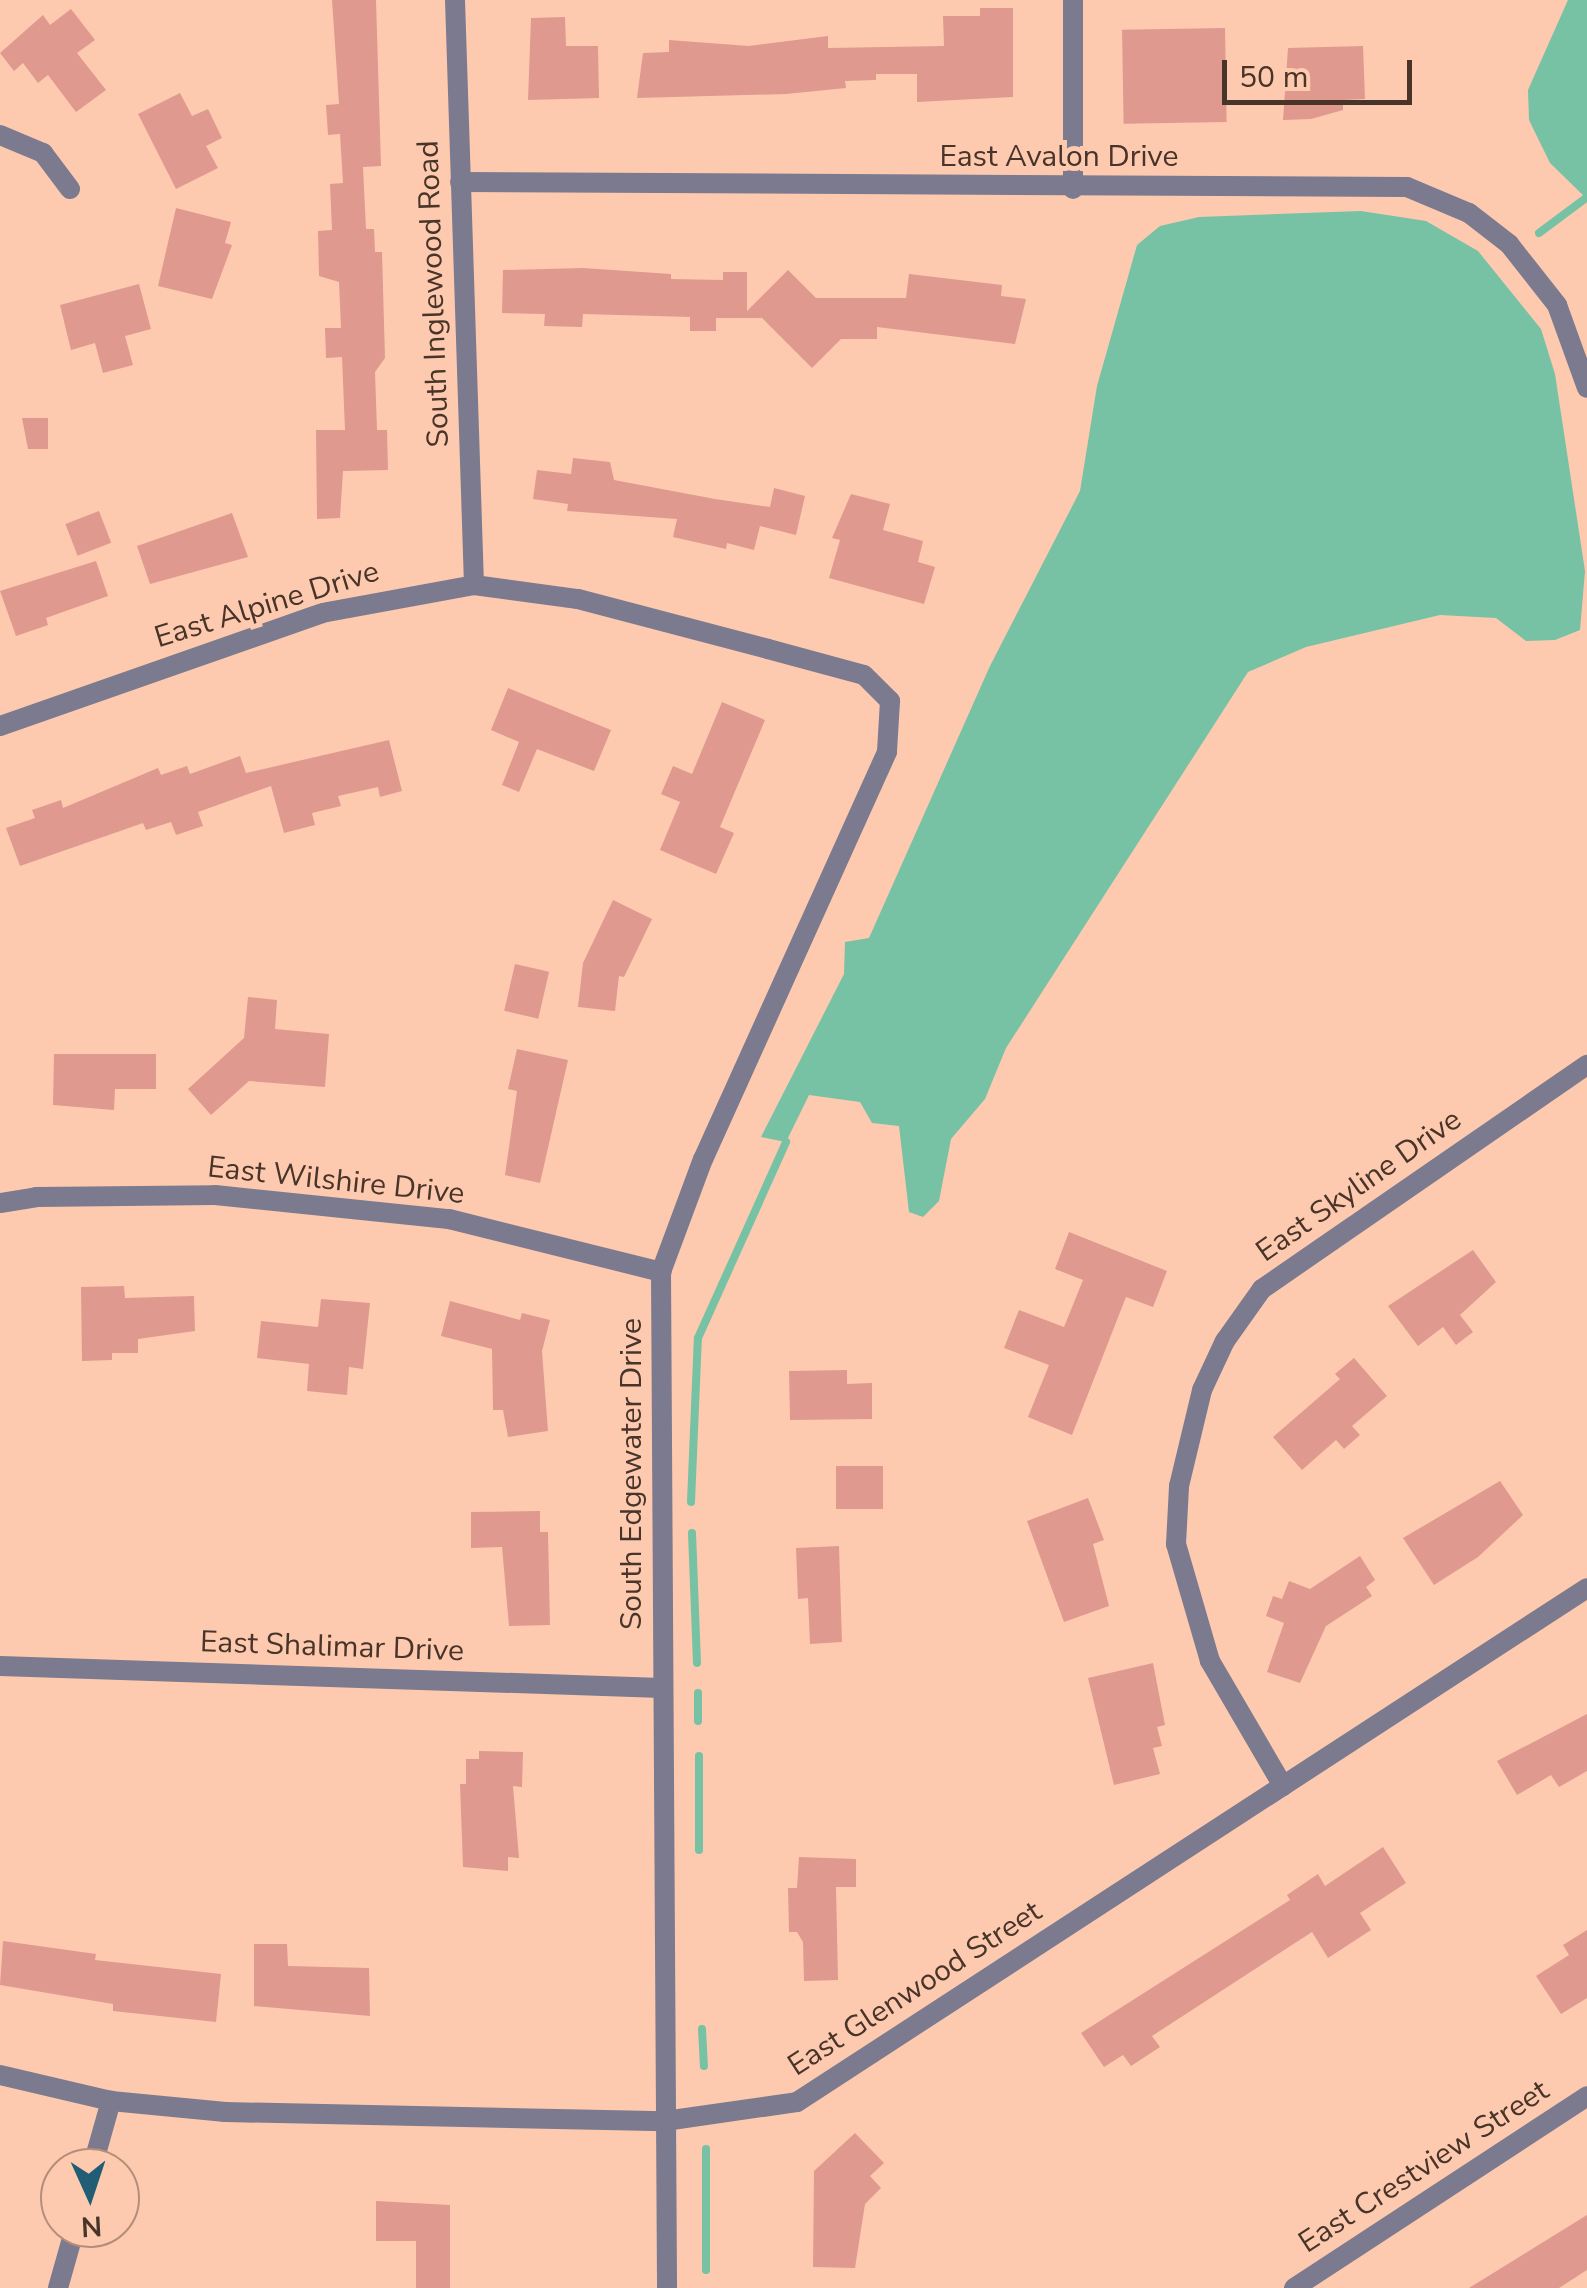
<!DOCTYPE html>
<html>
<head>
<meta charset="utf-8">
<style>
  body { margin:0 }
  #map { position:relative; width:1587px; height:2288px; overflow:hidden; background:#fdcab0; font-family:"Nunito Sans",sans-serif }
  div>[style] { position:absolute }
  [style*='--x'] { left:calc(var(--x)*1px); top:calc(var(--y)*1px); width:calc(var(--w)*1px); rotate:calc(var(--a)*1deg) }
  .water>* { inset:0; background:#77c1a5 }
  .stream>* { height:8px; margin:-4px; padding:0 4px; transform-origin:4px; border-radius:4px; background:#77c1a5 }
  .building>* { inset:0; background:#df998f; transform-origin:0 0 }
  .minor>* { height:20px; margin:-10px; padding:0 10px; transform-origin:10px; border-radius:10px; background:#7b7a8e }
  span { translate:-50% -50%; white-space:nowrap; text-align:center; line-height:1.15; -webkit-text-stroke:10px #fdcab0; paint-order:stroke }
  .street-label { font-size:30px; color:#483429 }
  .north { position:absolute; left:40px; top:2148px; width:100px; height:100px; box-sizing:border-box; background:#fdcab0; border:2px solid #b58e7a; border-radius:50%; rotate:177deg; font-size:28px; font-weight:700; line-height:40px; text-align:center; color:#483429 }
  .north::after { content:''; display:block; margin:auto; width:35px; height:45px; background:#215d75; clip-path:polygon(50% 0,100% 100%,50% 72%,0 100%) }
  .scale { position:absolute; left:1222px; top:60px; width:190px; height:45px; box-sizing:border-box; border:5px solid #483429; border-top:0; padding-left:12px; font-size:30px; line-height:35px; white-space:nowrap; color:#483429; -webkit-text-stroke:8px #fdcab0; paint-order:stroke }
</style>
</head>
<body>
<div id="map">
  <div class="water">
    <i style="clip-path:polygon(1568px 0,1587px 0,1587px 199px,1550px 163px,1529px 120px,1528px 90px)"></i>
    <i style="clip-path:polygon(1361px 211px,1426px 221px,1478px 251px,1541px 329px,1555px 374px,1585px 571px,1580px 630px,1555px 640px,1526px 641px,1496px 618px,1440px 615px,1306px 647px,1248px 672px,1006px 1048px,985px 1099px,951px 1139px,939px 1201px,923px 1217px,909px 1212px,899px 1126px,872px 1123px,860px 1102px,809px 1095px,786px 1142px,761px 1137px,844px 974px,845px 942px,869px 938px,990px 666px,1080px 491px,1097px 386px,1137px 245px,1160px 226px,1199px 217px)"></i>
  </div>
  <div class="stream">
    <i style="--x:1539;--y:233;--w:59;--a:-36.7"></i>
    <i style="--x:691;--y:1502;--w:164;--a:-87.6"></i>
    <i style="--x:698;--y:1338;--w:215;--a:-65.8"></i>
    <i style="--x:692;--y:1533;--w:130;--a:87.8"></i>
    <i style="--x:698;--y:1693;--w:28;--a:90"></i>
    <i style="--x:699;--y:1756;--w:94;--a:90"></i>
    <i style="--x:702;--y:2029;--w:37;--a:87"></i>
    <i style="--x:706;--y:2149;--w:121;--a:90"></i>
  </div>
  <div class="building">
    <i style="clip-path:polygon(332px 0,376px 0,381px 166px,363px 167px,366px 229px,374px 229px,375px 252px,382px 252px,385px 358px,375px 372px,377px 430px,387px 430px,388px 470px,343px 471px,340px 518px,317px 519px,316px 430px,345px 430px,342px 357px,326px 358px,325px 328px,341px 328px,339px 282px,319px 276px,318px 231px,332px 230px,330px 184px,343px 183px,340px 134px,328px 135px,326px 105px,339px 104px)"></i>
    <i style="clip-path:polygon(980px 8px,1013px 8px,1013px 97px,917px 102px,917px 74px,876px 74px,876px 80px,845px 81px,846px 88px,786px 94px,637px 98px,643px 53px,669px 52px,669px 40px,749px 46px,828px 36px,828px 48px,944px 46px,943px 16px,980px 16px)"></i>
    <i style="clip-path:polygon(71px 9px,95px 40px,77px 53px,106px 90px,76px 112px,48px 75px,38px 83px,23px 63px,14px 71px,0 53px,43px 15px,50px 25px)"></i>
    <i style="clip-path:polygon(565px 17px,566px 46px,598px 46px,599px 98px,528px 100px,531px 18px)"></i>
    <i style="left:1225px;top:28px;width:94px;height:103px;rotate:89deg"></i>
    <i style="clip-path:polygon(1363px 46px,1365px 99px,1343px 100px,1343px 110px,1311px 119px,1283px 120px,1288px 48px)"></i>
    <i style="clip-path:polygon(180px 93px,192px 116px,208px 109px,222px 138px,206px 146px,218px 168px,176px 189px,138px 114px)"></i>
    <i style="clip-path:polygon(176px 208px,231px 222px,225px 243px,232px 245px,212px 299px,158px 286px)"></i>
    <i style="clip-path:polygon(583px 268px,671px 274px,671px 279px,723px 280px,723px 272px,747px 272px,747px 311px,788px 270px,816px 298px,906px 298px,909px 274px,1002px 285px,1001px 296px,1026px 299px,1015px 344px,877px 327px,877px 339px,841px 339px,812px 368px,762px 318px,716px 318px,716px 331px,690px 331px,690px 317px,583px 314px,582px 327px,544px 326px,545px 314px,502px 313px,503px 270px)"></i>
    <i style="clip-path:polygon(139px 284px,151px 329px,125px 336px,133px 365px,103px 373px,95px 343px,71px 350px,60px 305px)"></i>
    <i style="clip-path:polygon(22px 418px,48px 418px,48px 449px,28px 449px)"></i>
    <i style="clip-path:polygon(573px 458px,610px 462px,614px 480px,715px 499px,770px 507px,774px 488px,805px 496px,796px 535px,760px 526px,754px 550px,727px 543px,726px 549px,673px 537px,677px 519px,567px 511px,568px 504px,533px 499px,537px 470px,571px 474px)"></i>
    <i style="clip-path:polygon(851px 494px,890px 504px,883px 530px,923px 541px,918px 562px,935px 567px,924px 604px,829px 578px,840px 540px,832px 538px)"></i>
    <i style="left:99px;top:511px;width:34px;height:36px;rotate:69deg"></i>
    <i style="clip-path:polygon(232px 513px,248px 557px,150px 584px,137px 546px)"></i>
    <i style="clip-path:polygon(96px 561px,108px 596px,46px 618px,48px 625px,16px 636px,0 591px)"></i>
    <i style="clip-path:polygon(508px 688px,611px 730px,594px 771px,537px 749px,519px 792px,502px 785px,519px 742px,491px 730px)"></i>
    <i style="clip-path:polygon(722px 702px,765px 720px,720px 827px,734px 833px,716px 874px,660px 850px,680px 802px,661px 794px,673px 766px,692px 774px)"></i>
    <i style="clip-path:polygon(389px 740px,402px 791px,380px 797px,378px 787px,338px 796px,341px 806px,312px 813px,315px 825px,284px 833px,271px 786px,198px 812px,203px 826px,176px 835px,171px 822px,146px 830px,143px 823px,20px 866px,6px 828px,35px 818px,32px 810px,61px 800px,63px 808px,158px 768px,161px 775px,187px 766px,190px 774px,240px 756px,246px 773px)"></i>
    <i style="clip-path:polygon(613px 900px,652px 919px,624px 977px,619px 976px,615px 1011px,578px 1007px,583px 963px)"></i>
    <i style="left:515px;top:964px;width:35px;height:48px;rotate:13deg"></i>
    <i style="clip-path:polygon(248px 997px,277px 1000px,275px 1029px,329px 1034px,325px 1087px,249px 1081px,211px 1115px,188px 1089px,244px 1038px)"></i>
    <i style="clip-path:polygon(517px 1049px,568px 1060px,540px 1183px,505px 1175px,517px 1091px,508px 1089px)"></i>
    <i style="clip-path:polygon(54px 1054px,156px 1054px,156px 1089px,115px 1089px,114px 1110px,53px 1105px)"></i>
    <i style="clip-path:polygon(1069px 1232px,1167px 1271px,1153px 1307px,1126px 1297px,1072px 1435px,1028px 1417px,1049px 1365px,1004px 1348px,1019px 1310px,1064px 1327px,1083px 1280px,1055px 1269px)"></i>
    <i style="clip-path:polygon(1473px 1250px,1496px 1282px,1460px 1315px,1473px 1332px,1456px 1345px,1443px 1327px,1418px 1346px,1388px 1306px)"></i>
    <i style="clip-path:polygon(124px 1286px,125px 1298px,194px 1296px,195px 1331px,138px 1339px,138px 1353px,112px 1353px,112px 1360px,82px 1361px,81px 1287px)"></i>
    <i style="clip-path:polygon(321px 1299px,370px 1303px,363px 1369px,349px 1367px,347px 1395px,307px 1391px,309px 1364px,257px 1358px,261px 1321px,318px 1327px)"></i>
    <i style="clip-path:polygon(450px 1301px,520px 1320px,522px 1313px,550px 1320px,542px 1351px,548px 1431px,508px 1437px,503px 1410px,493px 1410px,492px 1349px,441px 1336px)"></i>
    <i style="clip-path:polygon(1354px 1358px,1387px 1396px,1352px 1426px,1360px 1435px,1344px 1449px,1336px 1440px,1302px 1470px,1273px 1437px,1340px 1379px,1335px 1374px)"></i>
    <i style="clip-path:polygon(847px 1370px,847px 1384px,872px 1383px,872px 1419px,790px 1420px,789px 1371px)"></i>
    <i style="left:836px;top:1466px;width:47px;height:43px"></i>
    <i style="clip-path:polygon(1500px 1481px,1523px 1515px,1478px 1557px,1434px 1585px,1403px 1538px)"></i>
    <i style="clip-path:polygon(1088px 1498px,1104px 1540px,1093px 1544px,1109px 1606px,1064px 1622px,1027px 1521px)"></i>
    <i style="clip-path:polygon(540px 1511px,540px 1532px,548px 1532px,550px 1625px,509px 1626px,502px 1547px,471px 1548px,471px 1512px)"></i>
    <i style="clip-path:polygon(839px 1546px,842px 1642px,810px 1644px,808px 1598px,798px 1599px,796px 1548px)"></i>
    <i style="clip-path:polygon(1360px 1556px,1375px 1580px,1366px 1587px,1372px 1596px,1326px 1626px,1300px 1683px,1267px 1672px,1284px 1623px,1266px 1616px,1273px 1596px,1282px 1599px,1289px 1581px,1310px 1589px)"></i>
    <i style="clip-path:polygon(1153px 1663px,1165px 1725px,1157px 1727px,1162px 1746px,1153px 1748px,1160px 1774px,1114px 1785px,1088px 1678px)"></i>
    <i style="clip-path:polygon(1587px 1714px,1587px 1771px,1559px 1787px,1551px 1775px,1517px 1795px,1497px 1761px)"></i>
    <i style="clip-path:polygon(479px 1751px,523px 1752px,522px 1787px,513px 1786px,519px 1858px,508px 1857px,508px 1871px,463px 1867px,460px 1784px,466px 1784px,466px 1759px,479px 1759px)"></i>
    <i style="clip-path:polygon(1383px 1847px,1406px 1883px,1360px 1913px,1371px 1930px,1328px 1958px,1312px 1932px,1152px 2036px,1160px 2047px,1131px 2066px,1123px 2055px,1104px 2067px,1081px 2033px,1290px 1900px,1287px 1895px,1318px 1874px,1325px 1886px)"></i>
    <i style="clip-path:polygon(799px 1857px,856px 1859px,856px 1887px,836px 1887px,838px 1980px,804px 1981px,803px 1942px,797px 1932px,789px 1932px,788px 1888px,797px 1888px)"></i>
    <i style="clip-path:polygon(1587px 1930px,1587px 1998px,1561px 2014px,1536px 1976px,1569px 1955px,1563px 1945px)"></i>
    <i style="clip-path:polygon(3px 1941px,96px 1954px,95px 1960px,221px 1974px,216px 2022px,113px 2011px,113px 2004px,0 1985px)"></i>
    <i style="clip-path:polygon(254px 1944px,287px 1944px,288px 1966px,369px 1968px,370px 2016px,254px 2006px)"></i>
    <i style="clip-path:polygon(855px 2133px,884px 2163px,870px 2176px,881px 2188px,865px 2204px,855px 2268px,813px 2267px,814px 2171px)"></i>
    <i style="clip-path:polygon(376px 2201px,450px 2205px,450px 2288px,416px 2288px,416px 2241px,376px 2241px)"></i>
    <i style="clip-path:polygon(1587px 2215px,1587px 2270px,1559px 2288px,1469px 2288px)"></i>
  </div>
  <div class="minor">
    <i style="--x:455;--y:0;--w:585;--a:88.14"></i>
    <i style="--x:1073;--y:0;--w:189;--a:90"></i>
    <i style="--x:0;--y:135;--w:47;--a:22.7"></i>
    <i style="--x:43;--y:153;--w:45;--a:53.1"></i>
    <i style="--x:460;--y:182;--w:947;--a:0.3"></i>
    <i style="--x:1407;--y:187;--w:67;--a:22.8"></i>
    <i style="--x:1469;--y:213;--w:51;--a:37.8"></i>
    <i style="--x:1509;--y:244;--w:78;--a:51.8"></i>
    <i style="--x:1557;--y:305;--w:88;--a:70.1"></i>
    <i style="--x:0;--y:726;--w:341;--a:-19.3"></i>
    <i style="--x:322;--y:613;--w:155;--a:-10.4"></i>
    <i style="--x:474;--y:585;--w:105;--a:7.7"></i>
    <i style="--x:578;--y:599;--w:196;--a:14.7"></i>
    <i style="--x:768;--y:649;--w:99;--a:15.2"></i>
    <i style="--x:864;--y:675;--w:37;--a:45"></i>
    <i style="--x:890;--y:701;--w:51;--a:93.4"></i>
    <i style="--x:887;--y:752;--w:447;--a:114.3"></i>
    <i style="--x:703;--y:1159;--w:121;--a:110.4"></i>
    <i style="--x:661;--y:1272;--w:1016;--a:89.66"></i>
    <i style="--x:0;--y:1203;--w:36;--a:-9"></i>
    <i style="--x:36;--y:1197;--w:179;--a:-0.6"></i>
    <i style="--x:215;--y:1195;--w:235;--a:5.9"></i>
    <i style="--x:449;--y:1219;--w:219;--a:14"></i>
    <i style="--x:0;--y:1666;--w:662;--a:1.9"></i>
    <i style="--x:1283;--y:1786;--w:145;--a:-120.3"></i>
    <i style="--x:1210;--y:1661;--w:122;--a:-106.2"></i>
    <i style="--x:1176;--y:1544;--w:58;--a:-87"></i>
    <i style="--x:1179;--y:1486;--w:99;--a:-76.5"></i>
    <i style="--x:1202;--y:1390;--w:54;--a:-64.9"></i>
    <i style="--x:1225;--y:1341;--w:64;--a:-54.6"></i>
    <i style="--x:1262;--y:1289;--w:395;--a:-34.6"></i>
    <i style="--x:0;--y:2075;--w:114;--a:13.2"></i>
    <i style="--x:111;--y:2101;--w:115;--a:5.5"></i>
    <i style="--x:225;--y:2112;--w:440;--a:1.2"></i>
    <i style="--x:665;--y:2121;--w:133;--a:-8.2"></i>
    <i style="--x:797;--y:2102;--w:942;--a:-33.05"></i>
    <i style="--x:92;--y:2168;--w:70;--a:-74.2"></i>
    <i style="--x:58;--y:2288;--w:62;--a:-74.2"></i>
    <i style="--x:1294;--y:2288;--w:350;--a:-33.2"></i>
  </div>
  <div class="street-label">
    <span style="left:1059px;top:157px">East Avalon Drive</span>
    <span style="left:434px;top:294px;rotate:-92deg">South Inglewood Road</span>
    <span style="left:267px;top:605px;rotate:-17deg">East Alpine Drive</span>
    <span style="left:336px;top:1181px;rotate:6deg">East Wilshire Drive</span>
    <span style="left:1359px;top:1186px;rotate:-35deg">East Skyline Drive</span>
    <span style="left:632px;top:1474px;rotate:-90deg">South Edgewater Drive</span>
    <span style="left:332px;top:1647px;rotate:2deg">East Shalimar Drive</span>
    <span style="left:915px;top:1989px;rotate:-33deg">East Glenwood Street</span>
    <span style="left:1424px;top:2167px;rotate:-33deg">East Crestview Street</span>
  </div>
  <div class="north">N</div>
  <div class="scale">50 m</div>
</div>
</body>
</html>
